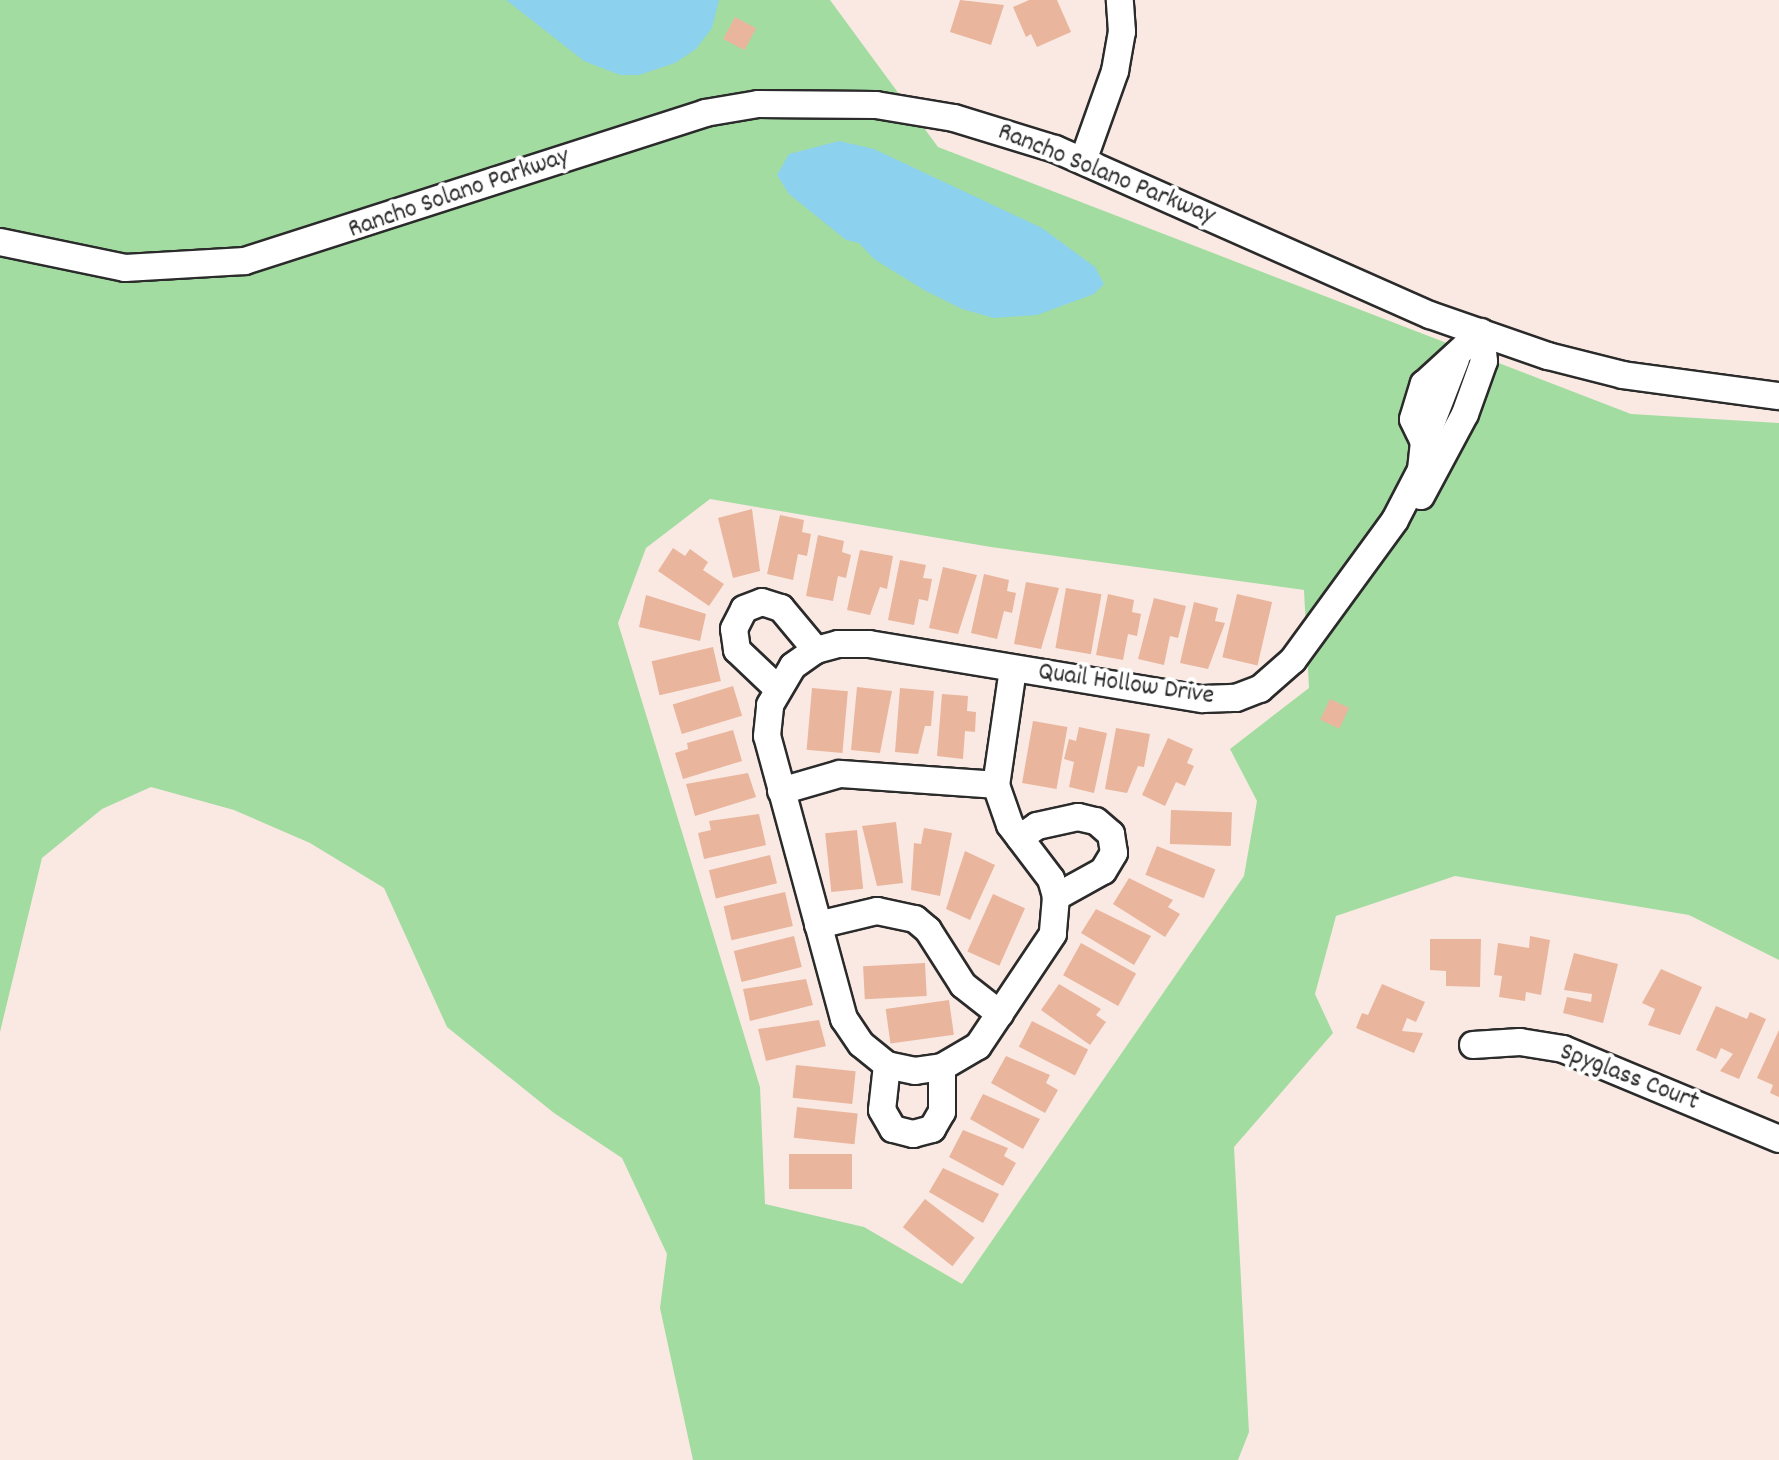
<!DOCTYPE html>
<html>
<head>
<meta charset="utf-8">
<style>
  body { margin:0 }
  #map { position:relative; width:1779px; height:1460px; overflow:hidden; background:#f9e9e2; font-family:Dekko,sans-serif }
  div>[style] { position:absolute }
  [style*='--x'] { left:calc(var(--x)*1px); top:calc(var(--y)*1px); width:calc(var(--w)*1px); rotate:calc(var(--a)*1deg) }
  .green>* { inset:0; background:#a3dca1 }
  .water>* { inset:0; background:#8cd1ed }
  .building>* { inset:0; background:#eab59d; transform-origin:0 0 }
  .roads { filter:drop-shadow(2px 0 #2b2b2b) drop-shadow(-2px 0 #2b2b2b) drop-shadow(0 2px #2b2b2b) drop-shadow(0 -2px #2b2b2b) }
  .minor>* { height:26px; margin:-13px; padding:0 13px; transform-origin:13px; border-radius:13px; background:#fff }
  span { translate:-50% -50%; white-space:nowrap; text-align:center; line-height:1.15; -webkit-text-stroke:8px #fff; paint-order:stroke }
  .street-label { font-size:26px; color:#2b2b2b }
</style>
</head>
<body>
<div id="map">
  <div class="green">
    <i style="clip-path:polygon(evenodd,0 0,830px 0,938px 147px,1631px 414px,1779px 423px,1779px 960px,1689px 915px,1455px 876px,1336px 916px,1315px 994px,1333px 1033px,1234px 1147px,1249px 1432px,1238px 1460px,693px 1460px,660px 1308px,667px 1254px,622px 1158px,554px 1113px,447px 1027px,384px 888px,310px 843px,234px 810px,151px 787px,102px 809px,42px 858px,0 1032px,0 0,710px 499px,991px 547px,1304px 590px,1309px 688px,1230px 749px,1257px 801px,1244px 876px,962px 1284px,864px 1227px,765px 1204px,760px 1087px,618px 623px,646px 548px,710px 499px)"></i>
  </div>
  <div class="water">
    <i style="clip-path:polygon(506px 0,719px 0,712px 28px,696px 49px,675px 63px,639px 75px,620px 75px,584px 61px)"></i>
    <i style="clip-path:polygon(839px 141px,874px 149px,1042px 228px,1095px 267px,1104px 284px,1094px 294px,1037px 315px,994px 318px,962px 309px,924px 290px,874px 259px,859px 243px,846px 240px,789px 194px,777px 175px,789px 154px)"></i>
  </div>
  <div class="building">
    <i style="clip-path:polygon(960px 0,1004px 5px,991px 45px,950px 32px)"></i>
    <i style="clip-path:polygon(1029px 0,1057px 0,1071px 32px,1037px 47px,1031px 34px,1026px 37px,1013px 7px)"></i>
    <i style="left:735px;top:17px;width:24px;height:25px;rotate:28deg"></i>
    <i style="clip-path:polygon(752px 509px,760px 571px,733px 578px,718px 518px)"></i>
    <i style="clip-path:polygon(780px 515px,804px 520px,802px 532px,811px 534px,807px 556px,798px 554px,793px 580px,767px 574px)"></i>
    <i style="clip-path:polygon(818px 535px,844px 541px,842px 552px,851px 555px,846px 578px,838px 576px,833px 601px,806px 596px)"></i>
    <i style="clip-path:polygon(673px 548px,685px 556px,690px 549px,708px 562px,703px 570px,724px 584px,709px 606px,658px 571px)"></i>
    <i style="clip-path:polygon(860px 550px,893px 556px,887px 589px,880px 587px,870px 615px,847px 610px)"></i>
    <i style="clip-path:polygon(900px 560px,926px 565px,923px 578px,932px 579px,928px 601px,919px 599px,914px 625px,888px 620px)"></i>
    <i style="clip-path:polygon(943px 567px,977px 575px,958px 634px,929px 628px)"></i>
    <i style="clip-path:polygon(984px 574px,1009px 580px,1007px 591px,1016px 593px,1012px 613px,1004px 611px,997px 639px,971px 633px)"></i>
    <i style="clip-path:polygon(1026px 582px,1059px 588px,1041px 649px,1014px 644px)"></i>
    <i style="left:1066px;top:588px;width:36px;height:61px;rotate:10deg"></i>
    <i style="clip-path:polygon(1108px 594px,1134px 600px,1132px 612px,1141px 614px,1137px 636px,1128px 634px,1123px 660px,1096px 655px)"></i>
    <i style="left:1237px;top:594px;width:36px;height:65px;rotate:13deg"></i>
    <i style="clip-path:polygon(646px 595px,706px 614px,700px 641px,639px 627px)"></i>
    <i style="clip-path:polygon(1154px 598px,1186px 606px,1178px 638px,1170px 636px,1164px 665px,1138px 659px)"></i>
    <i style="clip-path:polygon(1194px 602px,1218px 608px,1215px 621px,1225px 623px,1208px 669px,1180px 663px)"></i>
    <i style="left:713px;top:647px;width:35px;height:63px;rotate:77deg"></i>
    <i style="left:733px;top:686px;width:31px;height:63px;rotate:73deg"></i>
    <i style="clip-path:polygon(857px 687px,892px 691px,880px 753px,851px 750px)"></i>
    <i style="left:812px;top:688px;width:36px;height:62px;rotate:5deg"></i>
    <i style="clip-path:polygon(900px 688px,934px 691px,931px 726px,925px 726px,918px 754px,895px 752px)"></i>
    <i style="clip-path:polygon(942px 694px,968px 696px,967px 711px,976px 712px,975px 732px,965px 731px,963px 759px,937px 756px)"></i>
    <i style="left:1330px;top:699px;width:21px;height:23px;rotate:25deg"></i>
    <i style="left:1033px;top:721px;width:35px;height:63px;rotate:10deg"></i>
    <i style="clip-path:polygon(1079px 727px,1107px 733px,1094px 793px,1069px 787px,1074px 762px,1064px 759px,1069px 739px,1076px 741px)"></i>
    <i style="clip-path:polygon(1116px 728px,1150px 734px,1144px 767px,1138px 766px,1127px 793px,1105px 789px)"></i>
    <i style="clip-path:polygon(733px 730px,742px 761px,683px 779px,675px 753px,688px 749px,687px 743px)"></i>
    <i style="clip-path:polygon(1168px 738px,1193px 749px,1187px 763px,1194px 766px,1185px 786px,1176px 782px,1165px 806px,1142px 795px)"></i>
    <i style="clip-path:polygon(748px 773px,756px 797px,695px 816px,686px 784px)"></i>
    <i style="left:1171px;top:810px;width:61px;height:34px;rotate:2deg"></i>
    <i style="clip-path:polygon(759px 814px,766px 845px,704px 859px,698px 833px,711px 830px,709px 821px)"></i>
    <i style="clip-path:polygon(896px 822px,903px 883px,877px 886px,862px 826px)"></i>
    <i style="clip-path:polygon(924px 828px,952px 833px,940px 896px,911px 890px,914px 843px,921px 844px)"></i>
    <i style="left:857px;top:830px;width:59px;height:32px;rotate:84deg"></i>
    <i style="left:1157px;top:846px;width:63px;height:31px;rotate:22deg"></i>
    <i style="clip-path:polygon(965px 851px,995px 865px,970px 920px,946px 909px)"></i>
    <i style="left:770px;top:855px;width:29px;height:63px;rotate:76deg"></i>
    <i style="clip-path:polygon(1129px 878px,1173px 900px,1168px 907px,1180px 914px,1165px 937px,1113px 904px)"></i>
    <i style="left:785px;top:892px;width:35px;height:63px;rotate:77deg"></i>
    <i style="left:993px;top:894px;width:35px;height:63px;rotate:24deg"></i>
    <i style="clip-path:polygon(1096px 909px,1151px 936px,1134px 965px,1081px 933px)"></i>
    <i style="left:794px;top:936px;width:32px;height:62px;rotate:76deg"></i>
    <i style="clip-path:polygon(1530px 936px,1550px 940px,1541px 995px,1526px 992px,1525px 1001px,1499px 997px,1502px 976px,1494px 975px,1498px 943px,1529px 948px)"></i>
    <i style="clip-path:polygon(1430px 939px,1481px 939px,1480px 987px,1446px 986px,1446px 971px,1430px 970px)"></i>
    <i style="left:1081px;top:943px;width:63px;height:37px;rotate:29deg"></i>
    <i style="clip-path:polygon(1574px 953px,1618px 964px,1603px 1023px,1563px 1013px,1567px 997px,1591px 1002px,1592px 994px,1564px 990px)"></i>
    <i style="left:925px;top:963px;width:33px;height:62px;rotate:87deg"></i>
    <i style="clip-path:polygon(1661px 969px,1702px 987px,1680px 1035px,1648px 1025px,1655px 1009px,1642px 1003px)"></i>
    <i style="clip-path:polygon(806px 979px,813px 1005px,750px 1021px,743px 989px)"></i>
    <i style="clip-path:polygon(1059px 984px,1101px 1009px,1096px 1015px,1106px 1022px,1090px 1045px,1041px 1010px)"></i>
    <i style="clip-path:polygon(1382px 984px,1425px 1002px,1416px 1022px,1407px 1018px,1402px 1031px,1423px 1033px,1414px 1053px,1356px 1028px,1362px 1013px,1368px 1015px)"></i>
    <i style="left:949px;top:1000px;width:35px;height:64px;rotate:82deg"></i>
    <i style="clip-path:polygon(1716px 1006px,1747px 1019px,1750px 1012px,1766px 1019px,1739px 1079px,1720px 1071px,1733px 1054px,1721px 1048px,1716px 1059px,1696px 1050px)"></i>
    <i style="clip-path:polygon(819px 1020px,826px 1046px,766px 1061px,758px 1029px)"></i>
    <i style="left:1032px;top:1021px;width:63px;height:29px;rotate:27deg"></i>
    <i style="clip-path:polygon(1779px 1030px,1779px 1097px,1770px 1093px,1773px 1085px,1757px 1078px)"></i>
    <i style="clip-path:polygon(1006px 1056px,1050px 1075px,1046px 1083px,1058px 1090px,1045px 1113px,991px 1083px)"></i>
    <i style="left:796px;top:1065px;width:60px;height:33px;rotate:6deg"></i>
    <i style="clip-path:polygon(983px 1094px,1040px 1119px,1023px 1149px,970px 1119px)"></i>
    <i style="left:797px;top:1107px;width:61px;height:31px;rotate:6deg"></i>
    <i style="clip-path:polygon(963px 1130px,1008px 1148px,1004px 1156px,1016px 1163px,1003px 1186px,949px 1157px)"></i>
    <i style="left:852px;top:1154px;width:35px;height:63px;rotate:90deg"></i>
    <i style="clip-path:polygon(943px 1168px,999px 1194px,983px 1223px,929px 1192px)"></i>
    <i style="left:925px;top:1199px;width:63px;height:36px;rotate:38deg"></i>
  </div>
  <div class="roads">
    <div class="minor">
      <i style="--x:1083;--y:161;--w:96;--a:-70.4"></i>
      <i style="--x:1115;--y:71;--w:40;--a:-80"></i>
      <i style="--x:1122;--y:32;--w:32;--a:-94"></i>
      <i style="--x:0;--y:242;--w:128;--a:11.7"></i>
      <i style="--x:125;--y:268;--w:120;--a:-3.3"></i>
      <i style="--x:245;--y:261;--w:483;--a:-17.8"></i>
      <i style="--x:705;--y:113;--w:54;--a:-9.6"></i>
      <i style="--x:758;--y:104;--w:118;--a:0.5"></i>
      <i style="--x:876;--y:105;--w:79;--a:9.5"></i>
      <i style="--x:954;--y:118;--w:106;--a:17.1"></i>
      <i style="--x:1055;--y:149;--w:410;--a:23.9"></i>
      <i style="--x:1430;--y:315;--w:125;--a:19.2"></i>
      <i style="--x:1548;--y:356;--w:77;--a:14.2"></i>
      <i style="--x:1623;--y:375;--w:157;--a:7.7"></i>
      <i style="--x:1432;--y:445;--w:9;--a:-159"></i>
      <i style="--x:1424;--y:442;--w:89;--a:-68.9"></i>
      <i style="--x:1421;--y:496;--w:93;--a:-61.8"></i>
      <i style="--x:1465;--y:414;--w:56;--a:-70.3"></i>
      <i style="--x:1484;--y:361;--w:29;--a:-96"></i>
      <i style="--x:1013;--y:669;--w:117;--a:98.3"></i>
      <i style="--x:996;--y:785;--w:42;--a:70.7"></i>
      <i style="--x:1010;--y:825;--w:68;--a:52.8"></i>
      <i style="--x:1051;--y:879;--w:19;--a:74"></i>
      <i style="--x:1056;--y:897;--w:37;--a:95"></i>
      <i style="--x:1053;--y:934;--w:135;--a:123.8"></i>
      <i style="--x:978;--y:1046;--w:42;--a:149.7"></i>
      <i style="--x:942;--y:1067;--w:27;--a:172"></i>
      <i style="--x:915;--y:1071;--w:29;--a:-168"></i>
      <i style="--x:887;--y:1065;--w:33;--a:-141"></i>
      <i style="--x:861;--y:1044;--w:30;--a:-124"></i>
      <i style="--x:844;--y:1019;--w:293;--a:-105.2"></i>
      <i style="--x:767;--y:736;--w:31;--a:-84"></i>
      <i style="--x:770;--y:705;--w:45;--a:-59.5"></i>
      <i style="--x:793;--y:666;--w:28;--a:-35"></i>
      <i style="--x:816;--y:650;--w:23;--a:-15"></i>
      <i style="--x:838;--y:644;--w:31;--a:0"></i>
      <i style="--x:869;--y:644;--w:338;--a:9.4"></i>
      <i style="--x:1203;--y:699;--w:33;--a:-2"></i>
      <i style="--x:1236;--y:698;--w:26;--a:-21"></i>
      <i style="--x:1260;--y:689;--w:44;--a:-41.3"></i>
      <i style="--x:1293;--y:660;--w:173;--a:-53.9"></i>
      <i style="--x:1395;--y:520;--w:56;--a:-62.5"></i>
      <i style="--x:1421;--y:470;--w:28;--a:-84"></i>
      <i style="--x:1424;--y:442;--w:25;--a:-116"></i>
      <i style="--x:1413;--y:419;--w:37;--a:-73"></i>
      <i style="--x:1424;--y:384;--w:77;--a:-42.4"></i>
      <i style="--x:777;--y:688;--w:55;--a:-136.5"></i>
      <i style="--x:737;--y:650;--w:21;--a:-98"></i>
      <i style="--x:734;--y:629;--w:22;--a:-63"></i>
      <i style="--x:744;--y:609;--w:19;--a:-21"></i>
      <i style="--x:762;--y:602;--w:20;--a:18"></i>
      <i style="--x:781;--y:608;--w:55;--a:50.2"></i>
      <i style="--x:781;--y:791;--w:61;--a:-16.1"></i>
      <i style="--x:840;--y:774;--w:156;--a:4"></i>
      <i style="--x:1020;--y:838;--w:21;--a:-35"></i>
      <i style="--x:1037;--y:826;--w:42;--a:-12.4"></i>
      <i style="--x:1078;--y:817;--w:18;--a:13"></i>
      <i style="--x:1096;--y:821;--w:20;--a:41"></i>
      <i style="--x:1111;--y:834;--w:19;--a:81"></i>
      <i style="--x:1114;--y:853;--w:21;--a:121"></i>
      <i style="--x:1103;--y:871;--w:54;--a:151"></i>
      <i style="--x:818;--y:925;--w:61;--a:-13.3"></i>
      <i style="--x:877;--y:911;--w:39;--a:12"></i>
      <i style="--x:915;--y:919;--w:17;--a:40"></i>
      <i style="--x:928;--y:930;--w:65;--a:57.5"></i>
      <i style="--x:963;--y:985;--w:47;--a:38.1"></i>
      <i style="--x:1473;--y:1045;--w:47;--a:-3.7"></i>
      <i style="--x:1520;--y:1042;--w:44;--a:9.2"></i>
      <i style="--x:1563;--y:1049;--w:234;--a:22.6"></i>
      <i style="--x:887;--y:1065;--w:45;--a:96.3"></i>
      <i style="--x:882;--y:1110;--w:22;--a:60"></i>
      <i style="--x:893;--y:1129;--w:21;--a:14"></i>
      <i style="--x:913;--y:1134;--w:20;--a:-15"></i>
      <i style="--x:932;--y:1129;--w:20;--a:-60"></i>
      <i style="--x:942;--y:1112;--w:45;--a:-90"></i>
    </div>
  </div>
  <div class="street-label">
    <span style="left:1106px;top:175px;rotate:22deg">Rancho Solano Parkway</span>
    <span style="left:459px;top:194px;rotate:-19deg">Rancho Solano Parkway</span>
    <span style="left:1126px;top:685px;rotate:8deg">Quail Hollow Drive</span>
    <span style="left:1629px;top:1078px;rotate:21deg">Spyglass Court</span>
  </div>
</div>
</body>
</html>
